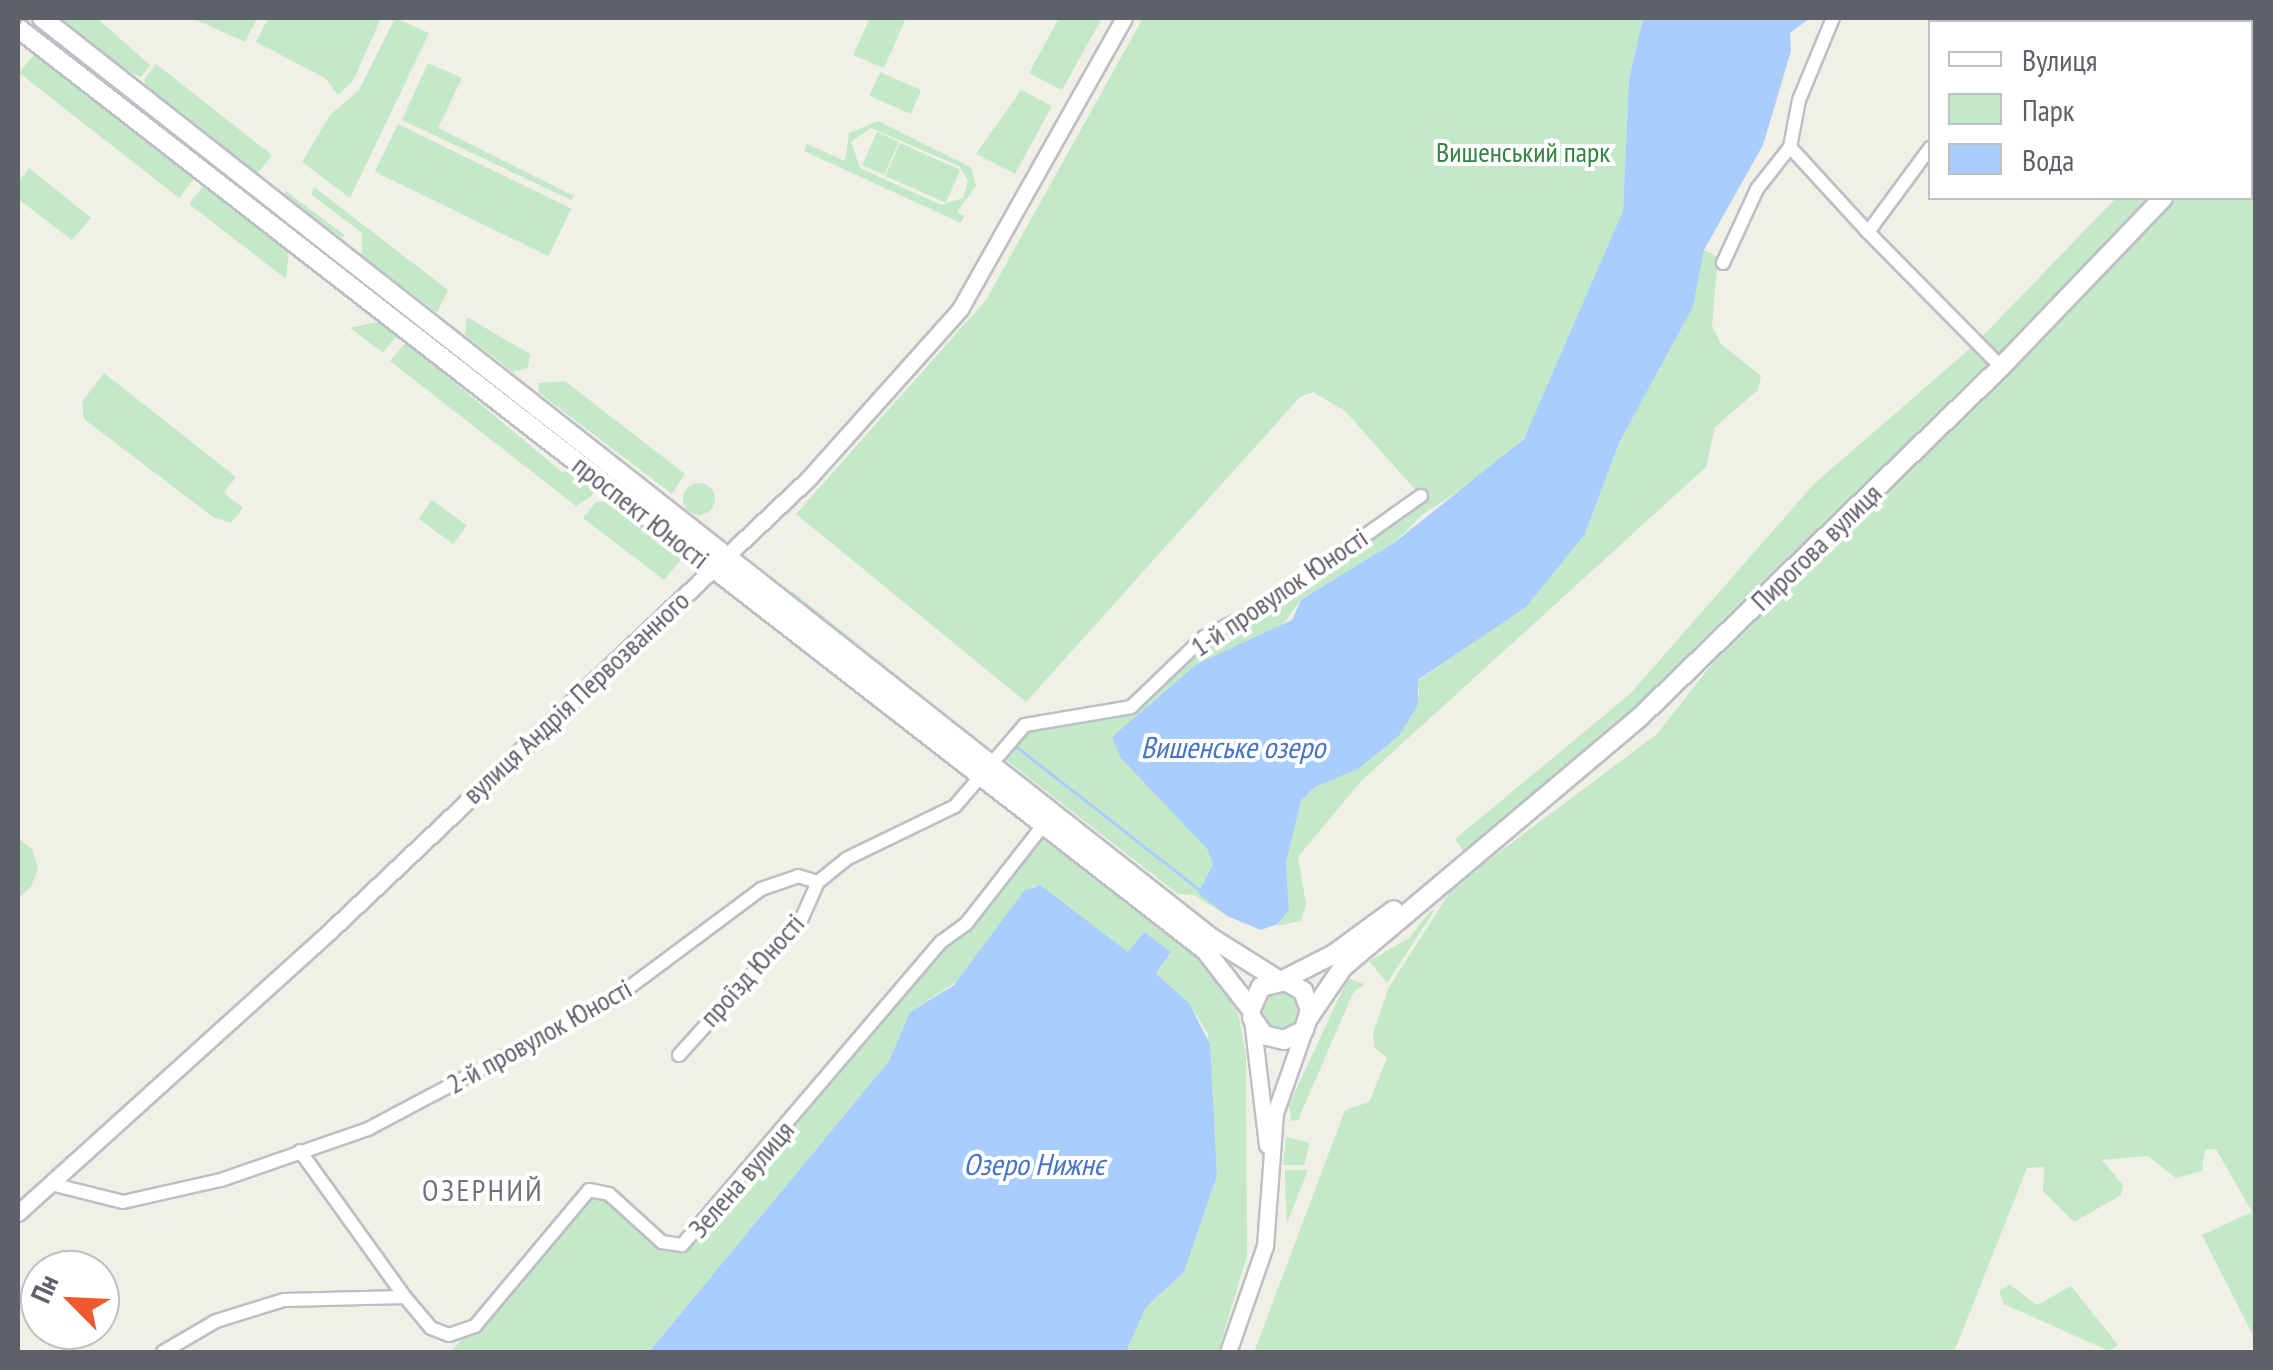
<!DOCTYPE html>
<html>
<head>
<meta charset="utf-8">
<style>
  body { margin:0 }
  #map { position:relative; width:2273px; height:1370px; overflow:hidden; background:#f1f0e7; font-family:"PT Sans Narrow",sans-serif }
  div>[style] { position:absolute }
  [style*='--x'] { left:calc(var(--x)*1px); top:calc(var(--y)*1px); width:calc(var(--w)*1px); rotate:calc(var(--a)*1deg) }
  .green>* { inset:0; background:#c3e9c8; transform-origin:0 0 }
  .round { border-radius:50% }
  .water>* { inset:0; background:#a9cdff }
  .stream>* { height:2.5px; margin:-1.25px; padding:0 1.25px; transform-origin:1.25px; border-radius:1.25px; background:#a9cdff }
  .roads { filter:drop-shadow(2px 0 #bebfc6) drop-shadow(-2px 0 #bebfc6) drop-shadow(0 2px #bebfc6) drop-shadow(0 -2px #bebfc6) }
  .minor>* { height:12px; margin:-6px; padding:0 6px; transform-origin:6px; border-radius:6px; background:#fff }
  .tertiary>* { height:15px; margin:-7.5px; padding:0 7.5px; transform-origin:7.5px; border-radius:7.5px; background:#fff }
  .secondary>* { height:18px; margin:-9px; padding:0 9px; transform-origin:9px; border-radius:9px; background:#fff }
  .tram>* { height:2.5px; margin:-1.25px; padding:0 1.25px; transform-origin:1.25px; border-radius:1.25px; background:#b8b8b9 }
  span { translate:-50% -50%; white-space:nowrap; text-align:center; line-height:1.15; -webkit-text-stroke:8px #fff; paint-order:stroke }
  .park-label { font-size:28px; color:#318341 }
  .street-label { font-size:28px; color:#5e6168 }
  .water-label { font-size:30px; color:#4573c9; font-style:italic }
  .neighbourhood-label { font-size:30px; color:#6f737a; letter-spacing:2.5px }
  .frame { position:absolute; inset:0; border:20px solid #5e6168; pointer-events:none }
  .legend { position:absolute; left:1928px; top:20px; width:325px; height:180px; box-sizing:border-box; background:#fff; border:2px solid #bfc0c3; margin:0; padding:12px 18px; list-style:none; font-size:30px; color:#5e6168 }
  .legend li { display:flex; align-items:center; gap:20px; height:50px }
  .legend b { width:50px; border:2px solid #bfc0c3 }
  .north { position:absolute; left:20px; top:1250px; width:100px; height:100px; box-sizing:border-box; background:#fff; border:2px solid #bfc0c3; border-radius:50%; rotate:294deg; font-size:28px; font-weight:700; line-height:40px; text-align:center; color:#5e6168 }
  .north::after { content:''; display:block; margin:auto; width:35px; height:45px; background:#f1582d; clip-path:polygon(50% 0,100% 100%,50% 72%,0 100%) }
</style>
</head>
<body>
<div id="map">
  <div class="green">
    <i style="clip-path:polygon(57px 18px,97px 18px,150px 65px,141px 77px,124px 70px)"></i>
    <i style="clip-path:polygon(192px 18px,257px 18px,245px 42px)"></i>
    <i style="clip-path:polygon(268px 18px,381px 18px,353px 81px,338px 95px,325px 78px,256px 42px)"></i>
    <i style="clip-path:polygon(395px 18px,429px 33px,350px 198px,302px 162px,330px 115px,359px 90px)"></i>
    <i style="clip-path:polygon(870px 18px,906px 18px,884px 68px,853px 55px)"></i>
    <i style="clip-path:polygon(1059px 18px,1102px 18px,1062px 90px,1029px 73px)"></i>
    <i style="clip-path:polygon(1143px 18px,1643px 18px,1629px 79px,1623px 211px,1528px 433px,1496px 467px,1423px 514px,1395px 542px,1301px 600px,1283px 624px,1208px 850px,1229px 882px,1229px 917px,1194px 895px,1178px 894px,1001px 756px,1021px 729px,1118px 713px,1195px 645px,1420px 495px,1345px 411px,1313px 392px,1300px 397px,1026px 702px,796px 514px,986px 300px)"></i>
    <i style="left:43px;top:31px;width:377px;height:6px;rotate:38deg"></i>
    <i style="left:34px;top:54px;width:203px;height:24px;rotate:38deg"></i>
    <i style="clip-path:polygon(428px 63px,462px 78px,438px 128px,574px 196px,571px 200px,402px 120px)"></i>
    <i style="clip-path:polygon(156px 64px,272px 155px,257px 174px,147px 87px,144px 80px)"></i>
    <i style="left:880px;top:72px;width:45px;height:26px;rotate:24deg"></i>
    <i style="clip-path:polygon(1021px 90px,1052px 106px,1015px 174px,976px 154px)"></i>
    <i style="clip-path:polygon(2255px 101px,2255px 1339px,2202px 1235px,2252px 1212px,2216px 1149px,2205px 1150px,2202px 1171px,2176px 1178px,2148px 1156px,2102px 1160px,2123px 1185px,2121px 1195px,2074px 1222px,2043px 1191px,2044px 1167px,2027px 1168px,1954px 1352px,1254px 1352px,1345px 1110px,1369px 1102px,1387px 1058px,1374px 1047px,1373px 1033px,1389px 987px,1454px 886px,1657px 734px,1766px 595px,2163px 198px,2250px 198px)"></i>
    <i style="clip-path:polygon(evenodd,878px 121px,971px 167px,976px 186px,957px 212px,964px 216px,961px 223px,804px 151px,807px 144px,845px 161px,849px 133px,878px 121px,871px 128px,959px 166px,968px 181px,963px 198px,941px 205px,860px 168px,851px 142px,871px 128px)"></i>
    <i style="left:398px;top:124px;width:193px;height:53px;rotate:26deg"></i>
    <i style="left:877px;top:132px;width:24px;height:36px;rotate:24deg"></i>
    <i style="left:900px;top:143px;width:66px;height:36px;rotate:24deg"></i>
    <i style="clip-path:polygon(29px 168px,91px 218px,72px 240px,18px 199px,18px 183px)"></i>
    <i style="clip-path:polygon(204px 185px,289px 248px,286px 279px,189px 204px)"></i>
    <i style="clip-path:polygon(314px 187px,448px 290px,437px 313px,362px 255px,362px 233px,311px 194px)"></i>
    <i style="left:286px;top:191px;width:73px;height:4px;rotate:37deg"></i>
    <i style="clip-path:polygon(2116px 198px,2152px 198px,1996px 362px,1634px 712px,1465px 853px,1455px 839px,1630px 694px,1814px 484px,1973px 346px)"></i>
    <i style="clip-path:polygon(1704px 250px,1718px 257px,1712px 326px,1721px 344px,1761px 376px,1758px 390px,1715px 427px,1706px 467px,1361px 781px,1298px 857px,1306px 904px,1301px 921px,1277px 926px,1289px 910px,1286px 863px,1301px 801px,1315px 787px,1358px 769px,1399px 736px,1419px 696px,1418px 681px,1526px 606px,1585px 534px,1619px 443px,1693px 307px)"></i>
    <i style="left:349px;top:269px;width:192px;height:6px;rotate:38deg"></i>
    <i style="clip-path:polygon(467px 317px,530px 354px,528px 368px,513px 372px,465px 335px)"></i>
    <i style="clip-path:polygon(382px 321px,398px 334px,383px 353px,350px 328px)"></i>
    <i style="clip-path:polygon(406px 342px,562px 472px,571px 471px,594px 488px,592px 496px,576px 506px,390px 361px)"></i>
    <i style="clip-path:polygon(104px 373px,236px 477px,224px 493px,243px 508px,231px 523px,213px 517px,84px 419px,82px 402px)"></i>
    <i style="clip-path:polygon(565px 381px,685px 474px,672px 494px,538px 392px,539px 383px)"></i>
    <i class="round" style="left:683px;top:483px;width:32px;height:32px"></i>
    <i style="left:432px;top:500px;width:43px;height:23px;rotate:36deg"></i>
    <i style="clip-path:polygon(610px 501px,684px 556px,664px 580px,583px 518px,596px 502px)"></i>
    <i style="clip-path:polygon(792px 591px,939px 709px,912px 702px,785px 601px)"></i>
    <i style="clip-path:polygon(1038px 831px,1207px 962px,1238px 1013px,1246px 1054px,1247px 1256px,1218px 1352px,1126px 1352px,1146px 1307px,1184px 1272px,1217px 1176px,1208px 1034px,1189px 1003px,1156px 974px,1171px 953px,1129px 953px,1034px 885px,962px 978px,910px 1012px,889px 1061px,649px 1352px,451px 1352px,580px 1195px,600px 1189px,675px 1246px)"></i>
    <i style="clip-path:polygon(18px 838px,32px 849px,38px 869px,31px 887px,18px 898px)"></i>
    <i style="clip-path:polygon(1432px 909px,1434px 911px,1387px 983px,1369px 961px,1409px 938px)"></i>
    <i style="clip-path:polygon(1348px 978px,1364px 984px,1353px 993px,1298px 1120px,1291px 1121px,1289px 1105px)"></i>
    <i class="round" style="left:1262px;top:990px;width:40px;height:40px"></i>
    <i style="clip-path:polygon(1286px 1137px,1310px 1143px,1304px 1165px,1283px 1165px)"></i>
    <i style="clip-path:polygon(1285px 1170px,1308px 1170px,1287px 1223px,1285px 1188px)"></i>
    <i style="clip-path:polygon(2010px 1285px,2037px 1305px,2071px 1286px,2118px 1345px,2109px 1351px,2004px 1304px,1999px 1291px)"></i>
  </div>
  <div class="water">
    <i style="clip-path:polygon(1643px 18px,1810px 18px,1790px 33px,1791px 51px,1763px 145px,1704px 250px,1693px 307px,1619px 443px,1585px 534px,1526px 607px,1418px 680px,1418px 704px,1399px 736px,1358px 769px,1315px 787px,1301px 801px,1286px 863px,1289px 910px,1278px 924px,1261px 930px,1229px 917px,1198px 893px,1213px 865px,1208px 850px,1121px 758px,1112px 737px,1197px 664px,1292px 620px,1301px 600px,1395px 542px,1524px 439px,1623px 211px,1629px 79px)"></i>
    <i style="clip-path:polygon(1040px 885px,1128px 952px,1144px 932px,1171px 952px,1156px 974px,1189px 1003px,1210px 1044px,1217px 1176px,1184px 1272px,1146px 1307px,1126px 1352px,649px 1352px,889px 1061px,910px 1012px,954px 985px,1024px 891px)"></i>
  </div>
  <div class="stream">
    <i style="--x:1017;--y:747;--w:232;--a:38"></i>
  </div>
  <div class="roads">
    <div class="minor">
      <i style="--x:1833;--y:18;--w:89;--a:112.5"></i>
      <i style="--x:1799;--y:100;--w:48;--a:100.8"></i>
      <i style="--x:1790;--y:147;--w:115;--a:47.5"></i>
      <i style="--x:2024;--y:22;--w:6;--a:-45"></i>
      <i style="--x:1930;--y:148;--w:104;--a:126.4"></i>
      <i style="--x:1868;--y:232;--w:190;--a:45.4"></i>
      <i style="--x:1723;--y:263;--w:81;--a:-65.3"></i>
      <i style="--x:1757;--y:189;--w:53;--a:-51.8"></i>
      <i style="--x:679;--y:1055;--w:182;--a:-47.9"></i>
      <i style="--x:801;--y:920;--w:42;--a:-65.9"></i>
      <i style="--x:300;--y:1151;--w:180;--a:54.3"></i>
      <i style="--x:405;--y:1297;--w:40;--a:50"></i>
      <i style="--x:431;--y:1328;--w:19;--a:21"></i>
      <i style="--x:449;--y:1335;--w:28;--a:-19"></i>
      <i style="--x:475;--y:1326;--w:177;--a:-50"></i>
      <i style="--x:589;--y:1190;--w:20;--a:11"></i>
      <i style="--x:609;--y:1194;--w:72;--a:42.2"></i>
      <i style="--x:662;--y:1242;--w:20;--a:9"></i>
      <i style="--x:682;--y:1245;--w:399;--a:-49.5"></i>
      <i style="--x:941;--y:942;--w:31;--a:-36"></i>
      <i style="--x:966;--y:924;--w:127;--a:-52"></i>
      <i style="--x:51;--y:1184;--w:74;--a:14"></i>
      <i style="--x:123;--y:1202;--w:100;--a:-12.7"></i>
      <i style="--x:221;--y:1180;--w:156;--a:-19.1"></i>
      <i style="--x:368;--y:1129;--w:280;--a:-27.9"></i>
      <i style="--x:615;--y:998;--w:182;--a:-36.7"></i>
      <i style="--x:761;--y:889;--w:39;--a:-19"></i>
      <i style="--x:798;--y:876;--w:21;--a:17"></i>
      <i style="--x:818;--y:882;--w:36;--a:-39"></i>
      <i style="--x:846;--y:859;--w:121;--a:-25.9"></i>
      <i style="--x:955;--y:806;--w:107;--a:-49.2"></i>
      <i style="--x:1025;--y:725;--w:108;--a:-9.6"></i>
      <i style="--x:1131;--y:707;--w:101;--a:-43.8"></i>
      <i style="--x:1204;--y:637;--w:69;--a:-26.6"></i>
      <i style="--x:1266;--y:606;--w:190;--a:-35.4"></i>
      <i style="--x:163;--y:1352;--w:61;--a:-30.3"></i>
      <i style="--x:216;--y:1321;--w:71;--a:-17.2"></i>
      <i style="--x:284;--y:1300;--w:121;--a:-1.4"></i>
    </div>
    <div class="tertiary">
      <i style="--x:1252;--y:1019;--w:127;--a:83.2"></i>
      <i style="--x:18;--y:1213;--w:421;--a:-42.1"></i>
      <i style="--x:330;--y:931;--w:659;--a:-43.4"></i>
      <i style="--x:809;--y:478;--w:227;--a:-48.2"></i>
      <i style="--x:960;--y:309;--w:334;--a:-60.6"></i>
      <i style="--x:1228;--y:1352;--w:112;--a:-70.8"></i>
      <i style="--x:1265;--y:1246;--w:133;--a:-85.7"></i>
      <i style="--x:1275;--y:1113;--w:88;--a:-70.7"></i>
    </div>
    <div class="secondary">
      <i style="--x:42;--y:18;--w:1490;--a:38.19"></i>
      <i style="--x:1213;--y:939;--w:79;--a:32.1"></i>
      <i style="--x:18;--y:28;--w:1503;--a:37.84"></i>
      <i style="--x:1205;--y:950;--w:75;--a:52.1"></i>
      <i style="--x:2250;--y:106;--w:8;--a:-40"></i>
      <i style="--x:1281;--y:981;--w:59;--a:-27"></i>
      <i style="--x:1334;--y:954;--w:74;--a:-36.3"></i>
      <i style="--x:1251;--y:1009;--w:24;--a:-66"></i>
      <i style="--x:1261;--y:987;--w:25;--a:-14"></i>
      <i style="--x:1285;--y:981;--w:21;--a:29"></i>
      <i style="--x:1303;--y:991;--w:20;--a:70"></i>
      <i style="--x:1310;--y:1010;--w:21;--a:107"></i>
      <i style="--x:1304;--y:1030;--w:22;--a:153"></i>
      <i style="--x:1284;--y:1040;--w:21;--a:-166"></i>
      <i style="--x:1264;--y:1035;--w:21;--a:-125"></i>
      <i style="--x:1309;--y:1017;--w:60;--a:-55.8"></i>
      <i style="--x:1343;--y:967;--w:388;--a:-40.1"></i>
      <i style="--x:1640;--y:717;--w:503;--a:-44.11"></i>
      <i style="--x:2001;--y:367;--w:234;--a:-46.2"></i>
    </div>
  </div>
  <div class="tram">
    <i style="--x:18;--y:24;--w:7;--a:-56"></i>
  </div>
  <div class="park-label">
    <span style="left:1523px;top:152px">Вишенський парк</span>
  </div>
  <div class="street-label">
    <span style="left:641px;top:512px;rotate:38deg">проспект Юності</span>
    <span style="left:1816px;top:547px;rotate:-44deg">Пирогова вулиця</span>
    <span style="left:1279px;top:592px;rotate:-34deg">1-й провулок Юності</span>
    <span style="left:576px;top:697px;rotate:-43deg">вулиця Андрія Первозванного</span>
    <span style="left:752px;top:970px;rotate:-48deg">проїзд Юності</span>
    <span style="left:539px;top:1036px;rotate:-29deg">2-й провулок Юності</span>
    <span style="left:741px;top:1179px;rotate:-49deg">Зелена вулиця</span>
  </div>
  <div class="water-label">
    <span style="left:1233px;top:747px">Вишенське озеро</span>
    <span style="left:1034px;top:1164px">Озеро Нижнє</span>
  </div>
  <div class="neighbourhood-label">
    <span style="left:483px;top:1190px">ОЗЕРНИЙ</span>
  </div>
  <div class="frame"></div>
  <ul class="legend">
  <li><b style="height:12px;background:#fff"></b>Вулиця</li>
  <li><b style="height:28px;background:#c3e9c8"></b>Парк</li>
  <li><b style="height:28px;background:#a9cdff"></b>Вода</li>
  </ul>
  <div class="north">Пн</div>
</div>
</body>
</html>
